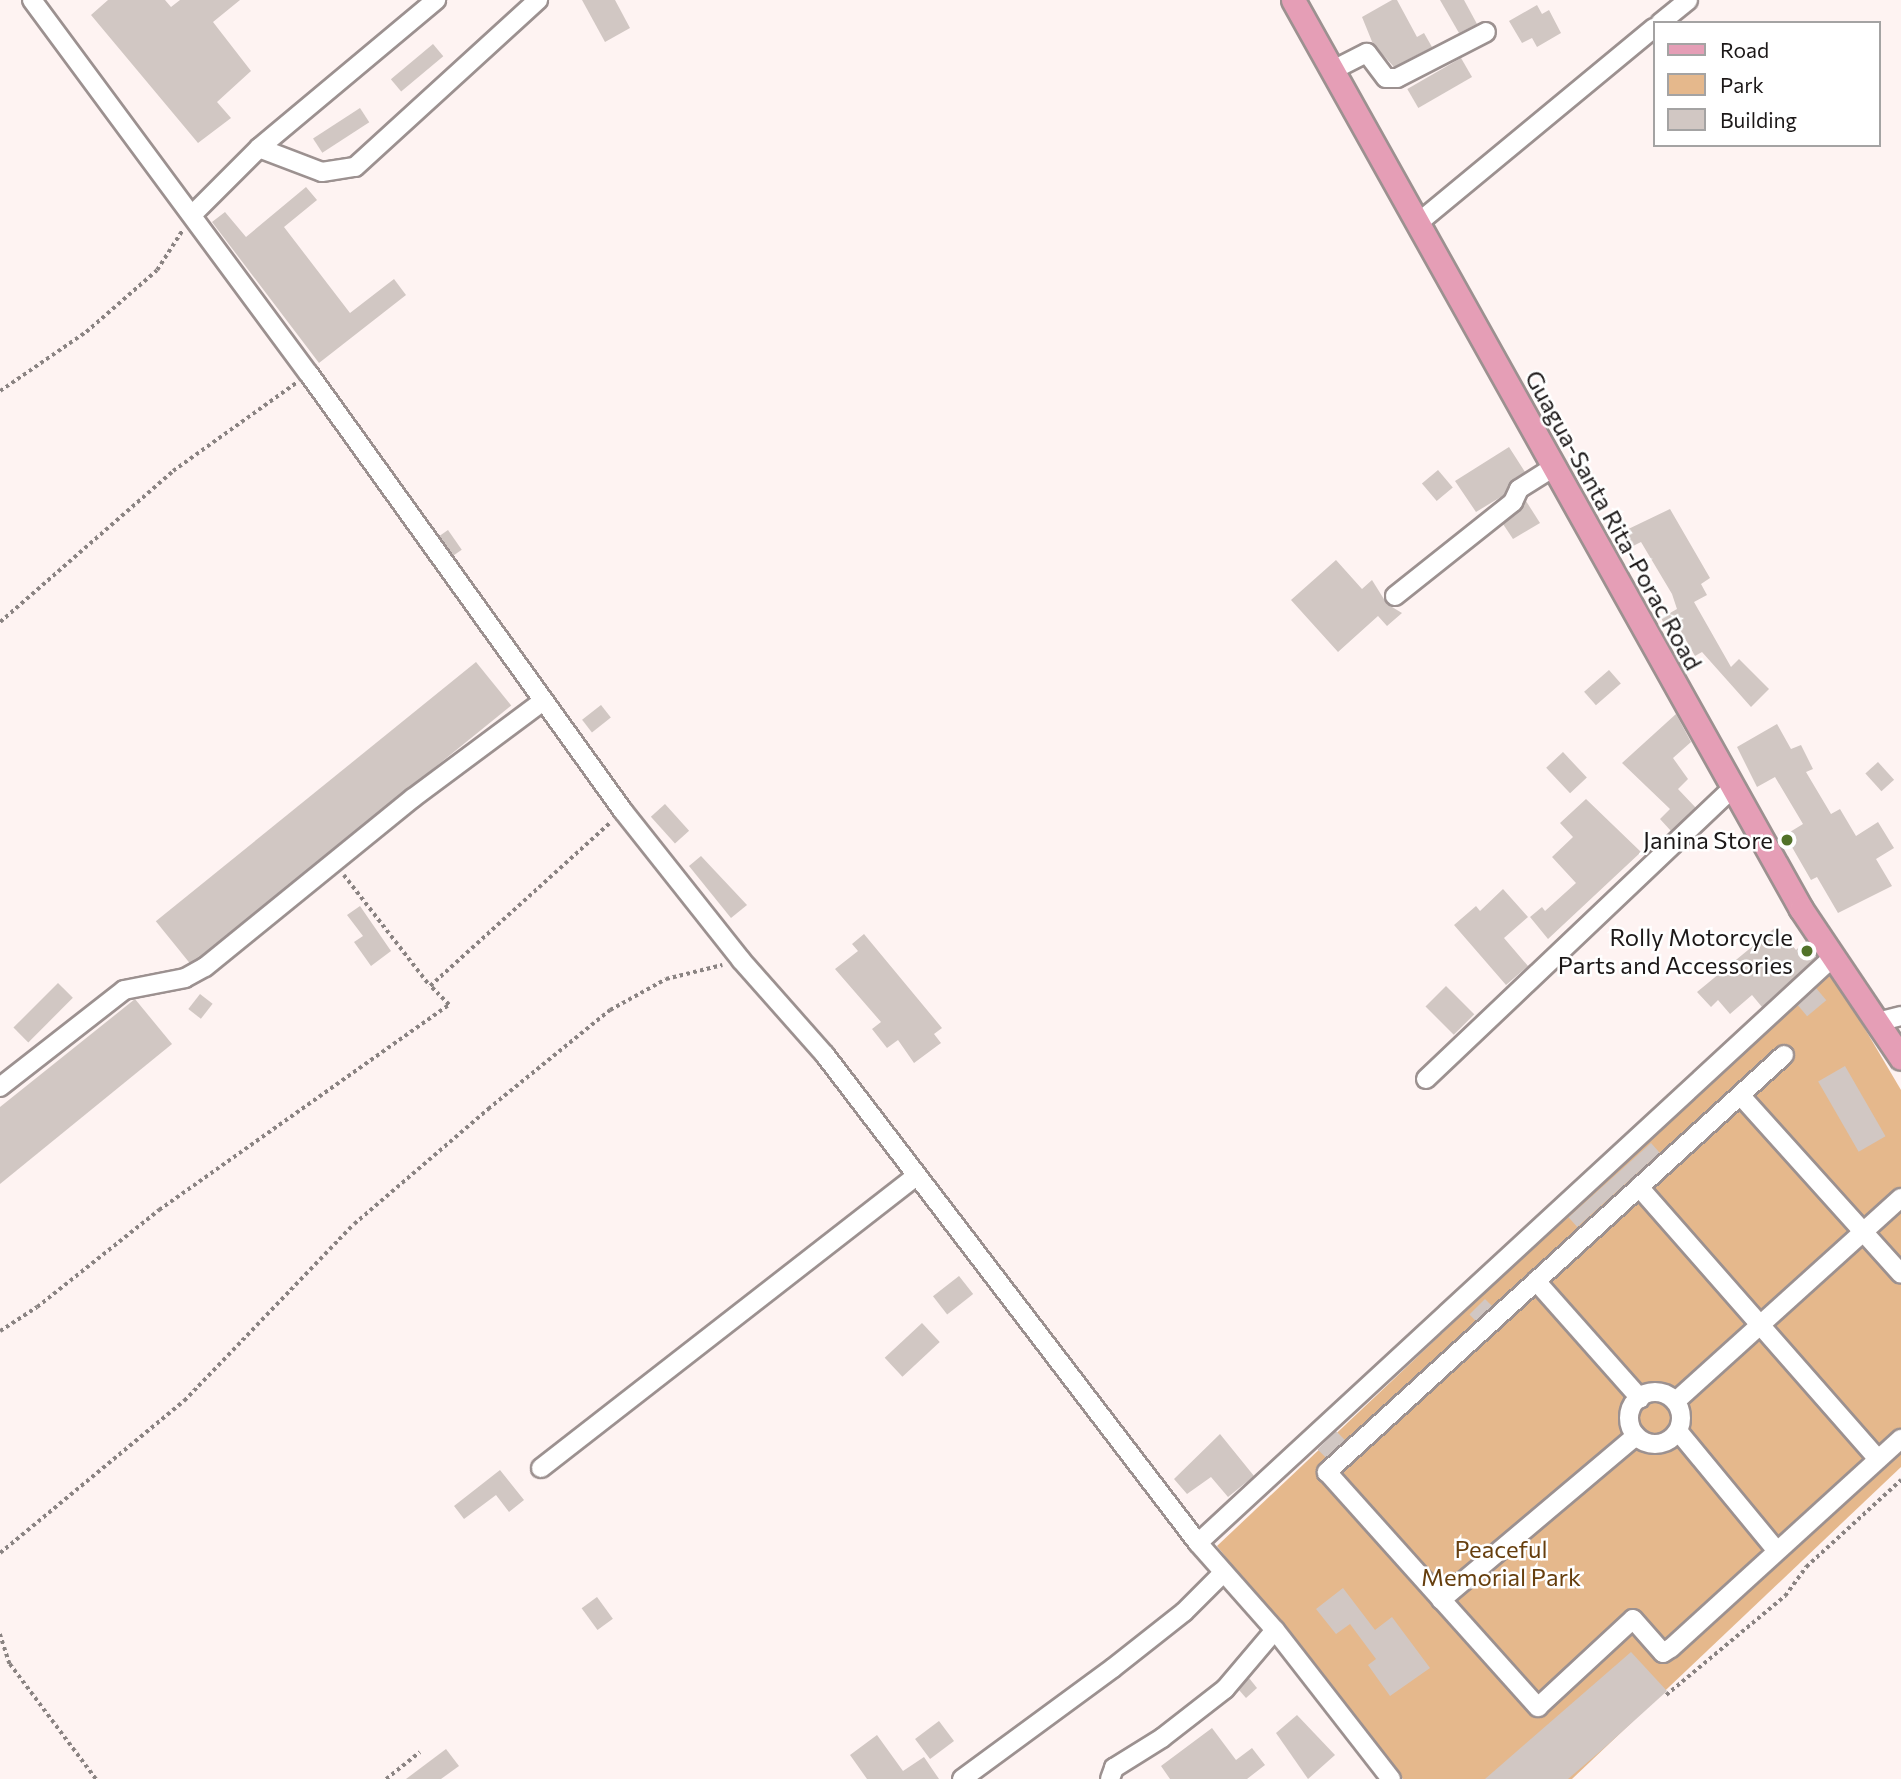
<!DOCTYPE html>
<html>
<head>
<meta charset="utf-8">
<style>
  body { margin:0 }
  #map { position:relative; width:1901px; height:1779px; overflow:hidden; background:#fef3f2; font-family:Commissioner,sans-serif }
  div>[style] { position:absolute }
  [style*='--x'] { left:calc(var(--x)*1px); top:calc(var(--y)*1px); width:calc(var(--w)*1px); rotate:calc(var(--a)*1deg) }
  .green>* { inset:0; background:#e5b88c }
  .building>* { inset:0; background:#d1c7c3; transform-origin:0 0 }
  .path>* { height:3.5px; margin-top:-1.75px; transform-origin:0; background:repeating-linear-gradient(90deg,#8a8382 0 3.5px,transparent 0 7px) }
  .roads { filter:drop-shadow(2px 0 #9c9190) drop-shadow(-2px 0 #9c9190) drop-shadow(0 2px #9c9190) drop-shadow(0 -2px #9c9190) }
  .minor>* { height:18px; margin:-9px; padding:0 9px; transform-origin:9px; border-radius:9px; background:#fff }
  .minor>.ring { margin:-9px; padding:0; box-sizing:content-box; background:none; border:18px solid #fff; border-radius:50% }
  .major>* { height:23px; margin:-11.5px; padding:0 11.5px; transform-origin:11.5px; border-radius:11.5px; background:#e59eb6 }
  .dots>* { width:19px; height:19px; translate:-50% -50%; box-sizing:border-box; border:4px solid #fff; border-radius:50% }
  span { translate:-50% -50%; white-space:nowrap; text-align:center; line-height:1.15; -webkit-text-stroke:5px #fff; paint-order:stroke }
  .street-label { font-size:24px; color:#1c1818 }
  .poi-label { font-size:24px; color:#1c1818 }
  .right { translate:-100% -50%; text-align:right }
  .park-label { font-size:24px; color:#663e0d }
  .legend { position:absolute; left:1653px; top:21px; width:228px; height:126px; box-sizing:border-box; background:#fff; border:2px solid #a4a3a3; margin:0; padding:9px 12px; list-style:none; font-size:21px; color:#1c1818 }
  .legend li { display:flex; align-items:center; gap:14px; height:35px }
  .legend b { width:35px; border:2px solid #a4a3a3 }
</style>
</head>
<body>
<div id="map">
  <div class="green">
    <i style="clip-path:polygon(1829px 968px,1901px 1090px,1901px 1467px,1572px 1779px,1403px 1779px,1217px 1546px)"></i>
  </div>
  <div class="building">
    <i style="clip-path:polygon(108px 0,165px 0,171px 7px,180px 0,240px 0,213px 22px,251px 71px,217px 102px,231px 118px,198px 143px,91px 15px)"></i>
    <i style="clip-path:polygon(582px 0,615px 0,630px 28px,605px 42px)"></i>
    <i style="clip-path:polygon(1392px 0,1397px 0,1417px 37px,1424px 33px,1432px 47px,1394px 67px,1373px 44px,1362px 17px)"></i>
    <i style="clip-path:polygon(1440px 0,1464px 0,1477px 24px,1459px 33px)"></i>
    <i style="clip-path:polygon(1537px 5px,1542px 14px,1549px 10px,1561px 33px,1537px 47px,1532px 38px,1522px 43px,1509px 21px)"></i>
    <i style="left:433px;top:44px;width:16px;height:55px;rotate:50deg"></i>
    <i style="left:1461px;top:58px;width:22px;height:62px;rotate:60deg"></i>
    <i style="left:360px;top:108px;width:17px;height:56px;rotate:57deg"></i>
    <i style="clip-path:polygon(306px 187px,317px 200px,284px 227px,350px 313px,394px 279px,406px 295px,319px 363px,212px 222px,225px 212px,246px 237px)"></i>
    <i style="clip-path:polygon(1509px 447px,1525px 472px,1512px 480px,1504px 495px,1476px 512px,1455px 481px)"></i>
    <i style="left:1438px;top:470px;width:23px;height:21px;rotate:50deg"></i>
    <i style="clip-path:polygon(1526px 501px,1540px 523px,1513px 539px,1503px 524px)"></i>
    <i style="clip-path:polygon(1670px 509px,1710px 578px,1701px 584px,1707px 595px,1694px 602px,1731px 667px,1739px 659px,1769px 689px,1751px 707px,1702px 652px,1695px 656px,1679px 628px,1669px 633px,1661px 618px,1677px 609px,1672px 594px,1641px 542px,1629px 548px,1620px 533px)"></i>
    <i style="left:448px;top:530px;width:24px;height:11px;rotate:55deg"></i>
    <i style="clip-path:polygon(1336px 560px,1362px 589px,1372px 580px,1387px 604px,1402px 613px,1387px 626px,1378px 616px,1338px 652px,1291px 600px)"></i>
    <i style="left:476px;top:662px;width:56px;height:412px;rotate:51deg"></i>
    <i style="left:1609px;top:670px;width:18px;height:33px;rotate:49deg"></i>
    <i style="left:601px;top:705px;width:16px;height:24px;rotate:52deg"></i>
    <i style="clip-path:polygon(1676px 714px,1691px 742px,1673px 758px,1688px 779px,1678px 789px,1696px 808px,1671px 831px,1660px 819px,1670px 809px,1622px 763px)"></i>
    <i style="clip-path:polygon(1777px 724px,1791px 749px,1801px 745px,1813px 769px,1806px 772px,1831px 814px,1840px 809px,1856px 836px,1878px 822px,1894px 848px,1876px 859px,1892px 886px,1838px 913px,1817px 877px,1811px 880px,1785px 835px,1803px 824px,1775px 777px,1757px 787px,1737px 747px)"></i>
    <i style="left:1563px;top:752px;width:35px;height:23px;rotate:47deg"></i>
    <i style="left:1878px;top:762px;width:24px;height:17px;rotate:48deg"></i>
    <i style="clip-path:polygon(1586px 799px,1641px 852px,1548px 939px,1530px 917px,1542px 907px,1545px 911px,1576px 883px,1552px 857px,1573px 837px,1560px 823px)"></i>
    <i style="left:665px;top:804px;width:36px;height:19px;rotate:48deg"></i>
    <i style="clip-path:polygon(701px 856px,747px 905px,731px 918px,689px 866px)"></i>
    <i style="clip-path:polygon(1503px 889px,1528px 917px,1504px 938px,1528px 966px,1506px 985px,1454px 925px,1476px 906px,1480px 911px)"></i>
    <i style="clip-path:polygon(360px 906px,391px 951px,371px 966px,354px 942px,363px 936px,347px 915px)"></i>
    <i style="clip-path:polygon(1776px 927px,1796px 950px,1806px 941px,1816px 957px,1762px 1007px,1752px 995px,1730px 1014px,1718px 1000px,1711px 1007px,1697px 992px)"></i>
    <i style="clip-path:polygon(864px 934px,942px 1028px,934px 1034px,941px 1043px,914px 1063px,898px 1040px,887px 1048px,872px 1029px,881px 1022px,835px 969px,858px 951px,852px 944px)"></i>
    <i style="left:58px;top:983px;width:21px;height:63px;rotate:45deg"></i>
    <i style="left:1446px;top:986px;width:40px;height:29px;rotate:45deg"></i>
    <i style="left:1816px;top:988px;width:16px;height:25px;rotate:50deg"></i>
    <i style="left:200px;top:994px;width:16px;height:19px;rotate:38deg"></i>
    <i style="clip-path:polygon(135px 999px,172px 1044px,0 1184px,0 1107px)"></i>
    <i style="left:1845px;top:1066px;width:81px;height:31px;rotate:60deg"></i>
    <i style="left:1651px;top:1143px;width:13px;height:111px;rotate:48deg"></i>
    <i style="left:959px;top:1276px;width:23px;height:33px;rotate:52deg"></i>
    <i style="left:1485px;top:1299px;width:10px;height:22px;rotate:45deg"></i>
    <i style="left:922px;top:1323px;width:26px;height:51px;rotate:47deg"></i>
    <i style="left:1336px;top:1431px;width:13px;height:26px;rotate:45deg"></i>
    <i style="clip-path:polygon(1220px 1434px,1254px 1476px,1228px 1497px,1211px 1477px,1187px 1494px,1174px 1479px)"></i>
    <i style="clip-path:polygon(500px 1470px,524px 1500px,509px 1512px,496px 1495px,464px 1519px,454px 1506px)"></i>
    <i style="clip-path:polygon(1343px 1588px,1375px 1630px,1392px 1617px,1430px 1668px,1390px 1696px,1368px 1665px,1376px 1659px,1350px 1624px,1336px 1634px,1316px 1609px)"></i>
    <i style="left:597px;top:1597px;width:27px;height:19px;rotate:54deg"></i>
    <i style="clip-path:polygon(1631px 1652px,1667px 1691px,1603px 1749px,1568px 1779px,1485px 1779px)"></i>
    <i style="clip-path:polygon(1249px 1678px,1257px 1688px,1246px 1698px,1239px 1690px)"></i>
    <i style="clip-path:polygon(1297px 1715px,1335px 1755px,1308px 1779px,1276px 1733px)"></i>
    <i style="left:939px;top:1721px;width:25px;height:30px;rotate:53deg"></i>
    <i style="clip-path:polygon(1212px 1728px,1236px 1760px,1252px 1748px,1265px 1765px,1247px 1779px,1170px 1779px,1161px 1766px)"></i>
    <i style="clip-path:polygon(877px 1735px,903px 1771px,924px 1757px,939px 1779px,867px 1779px,850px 1755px)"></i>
    <i style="clip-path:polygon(446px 1749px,459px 1766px,441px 1779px,406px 1779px)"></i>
  </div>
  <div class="path">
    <i style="--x:0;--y:391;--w:104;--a:-34.5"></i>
    <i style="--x:86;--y:332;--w:94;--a:-41.1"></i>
    <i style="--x:157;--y:270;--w:46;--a:-57.3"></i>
    <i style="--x:0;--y:622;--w:230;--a:-41.1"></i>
    <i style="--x:173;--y:471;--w:151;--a:-35.6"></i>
    <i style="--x:344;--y:875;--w:140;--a:52.2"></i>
    <i style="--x:430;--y:986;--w:244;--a:-42.2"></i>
    <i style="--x:0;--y:1331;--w:44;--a:-33"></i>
    <i style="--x:37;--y:1307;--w:156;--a:-38.5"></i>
    <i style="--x:159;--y:1210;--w:355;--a:-35.3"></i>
    <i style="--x:449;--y:1005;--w:27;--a:-135"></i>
    <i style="--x:0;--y:1553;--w:239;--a:-39.6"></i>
    <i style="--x:184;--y:1401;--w:245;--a:-46.2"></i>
    <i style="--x:354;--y:1224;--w:177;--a:-40.6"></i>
    <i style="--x:488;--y:1109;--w:157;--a:-39.1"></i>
    <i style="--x:610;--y:1010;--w:64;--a:-29"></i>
    <i style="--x:666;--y:979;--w:58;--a:-14"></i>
    <i style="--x:0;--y:1634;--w:32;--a:72"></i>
    <i style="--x:10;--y:1664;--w:144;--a:53.2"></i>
    <i style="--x:1666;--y:1695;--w:155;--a:-39.8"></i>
    <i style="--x:1785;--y:1596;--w:36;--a:-54"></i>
    <i style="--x:1806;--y:1567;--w:129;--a:-42.5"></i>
    <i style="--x:386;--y:1779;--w:43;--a:-38.5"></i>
  </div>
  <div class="roads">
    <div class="minor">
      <i style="--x:32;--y:0;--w:465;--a:53.5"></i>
      <i style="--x:309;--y:374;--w:538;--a:54.3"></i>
      <i style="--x:623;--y:811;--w:190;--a:51.6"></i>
      <i style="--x:741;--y:960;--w:127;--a:48.5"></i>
      <i style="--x:825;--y:1055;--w:614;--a:52.61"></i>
      <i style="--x:1198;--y:1543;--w:116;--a:48.5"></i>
      <i style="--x:1275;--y:1630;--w:189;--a:52.1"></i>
      <i style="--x:1660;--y:23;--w:36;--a:-39"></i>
      <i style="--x:1333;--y:70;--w:38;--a:-27"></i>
      <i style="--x:1367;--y:53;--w:31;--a:53"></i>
      <i style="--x:1386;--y:78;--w:11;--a:0"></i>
      <i style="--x:1397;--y:78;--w:100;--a:-27.3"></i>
      <i style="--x:259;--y:148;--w:67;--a:20.9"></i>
      <i style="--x:322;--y:172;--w:33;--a:-9"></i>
      <i style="--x:355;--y:167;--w:248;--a:-42.4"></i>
      <i style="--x:192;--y:215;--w:95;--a:-45"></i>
      <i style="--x:259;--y:148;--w:231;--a:-39.9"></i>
      <i style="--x:1418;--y:223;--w:306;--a:-39.6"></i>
      <i style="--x:1395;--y:596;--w:151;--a:-38.5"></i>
      <i style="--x:1513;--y:502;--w:14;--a:-65"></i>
      <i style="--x:1519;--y:489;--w:41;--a:-32.2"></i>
      <i style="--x:1877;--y:1022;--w:25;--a:-14"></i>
      <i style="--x:1784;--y:1055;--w:619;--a:137.62"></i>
      <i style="--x:1327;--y:1472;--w:316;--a:48.1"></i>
      <i style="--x:1538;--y:1707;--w:129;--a:-42.8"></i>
      <i style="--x:1633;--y:1619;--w:45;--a:48.6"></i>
      <i style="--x:1663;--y:1653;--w:9;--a:-32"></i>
      <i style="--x:1671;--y:1648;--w:311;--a:-42.3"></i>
      <i style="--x:1426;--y:1079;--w:423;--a:-43.5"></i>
      <i style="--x:0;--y:1087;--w:157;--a:-38"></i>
      <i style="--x:124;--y:990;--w:62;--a:-11.1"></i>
      <i style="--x:185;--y:978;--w:23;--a:-29"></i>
      <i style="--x:205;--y:967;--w:268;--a:-39.1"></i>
      <i style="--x:413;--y:798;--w:162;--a:-36.7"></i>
      <i style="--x:1741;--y:1096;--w:239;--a:48"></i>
      <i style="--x:1639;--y:1187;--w:362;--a:48.7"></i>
      <i style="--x:1536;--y:1281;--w:157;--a:48.4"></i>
      <i class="ring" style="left:1629px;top:1392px;width:34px;height:34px"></i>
      <i style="--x:1676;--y:1401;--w:303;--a:-42.1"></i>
      <i style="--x:1678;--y:1431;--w:154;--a:50.5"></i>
      <i style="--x:541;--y:1468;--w:474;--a:-37.9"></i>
      <i style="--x:1198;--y:1543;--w:864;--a:-42.7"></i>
      <i style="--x:1441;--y:1600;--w:255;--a:-40.1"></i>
      <i style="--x:962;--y:1779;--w:187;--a:-36.3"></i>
      <i style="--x:1113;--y:1668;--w:90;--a:-38.3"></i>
      <i style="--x:1184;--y:1612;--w:55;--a:-45"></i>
      <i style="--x:1110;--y:1779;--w:12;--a:-70"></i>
      <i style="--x:1114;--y:1768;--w:57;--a:-32"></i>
      <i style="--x:1162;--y:1738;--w:80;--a:-37.9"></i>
      <i style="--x:1225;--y:1689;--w:77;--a:-49.7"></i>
    </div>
    <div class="major">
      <i style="--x:1293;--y:0;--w:1041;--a:60.8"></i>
      <i style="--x:1801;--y:909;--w:179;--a:56.1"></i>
    </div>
  </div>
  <div class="dots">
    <i style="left:1787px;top:840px;background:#517229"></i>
    <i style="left:1807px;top:951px;background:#517229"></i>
  </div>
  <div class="street-label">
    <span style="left:1614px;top:520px;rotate:61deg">Guagua-Santa Rita-Porac Road</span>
  </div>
  <div class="poi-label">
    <span class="right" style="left:1773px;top:840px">Janina Store</span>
    <span class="right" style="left:1793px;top:951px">Rolly Motorcycle<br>Parts and Accessories</span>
  </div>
  <div class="park-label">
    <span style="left:1501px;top:1563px">Peaceful<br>Memorial Park</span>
  </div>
  <ul class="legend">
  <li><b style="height:9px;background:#e59eb6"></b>Road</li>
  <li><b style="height:19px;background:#e5b88c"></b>Park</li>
  <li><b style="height:19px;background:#d1c7c3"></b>Building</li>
  </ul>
</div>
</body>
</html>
